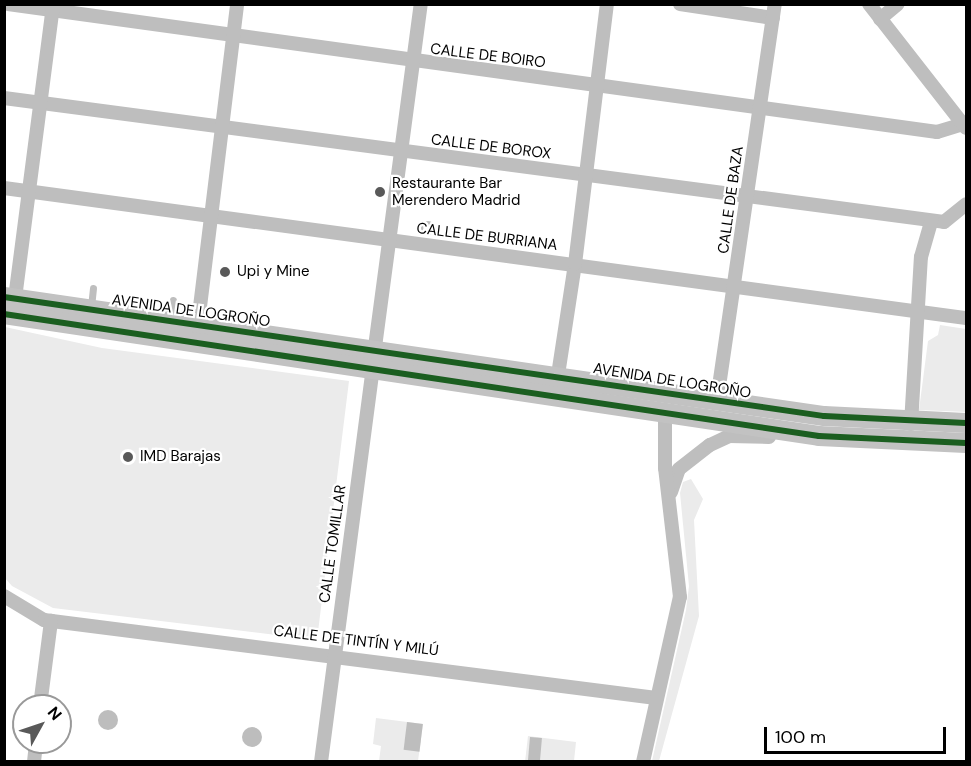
<!DOCTYPE html>
<html>
<head>
<meta charset="utf-8">
<style>
  body { margin:0 }
  #map { position:relative; width:971px; height:766px; overflow:hidden; background:#fff; font-family:"DM Sans",sans-serif }
  div>[style] { position:absolute }
  [style*='--x'] { left:calc(var(--x)*1px); top:calc(var(--y)*1px); width:calc(var(--w)*1px); rotate:calc(var(--a)*1deg) }
  .green>* { inset:0; background:#ebebeb }
  .water>* { inset:0; background:#bdbdbd; transform-origin:0 0 }
  .round { border-radius:50% }
  .service>* { height:7px; margin:-3.5px; padding:0 3.5px; transform-origin:3.5px; border-radius:3.5px; background:#bebebe }
  .minor>* { height:14px; margin:-7px; padding:0 7px; transform-origin:7px; border-radius:7px; background:#bebebe }
  .secondary>* { height:20px; margin:-10px; padding:0 10px; transform-origin:10px; border-radius:10px; background:#c2c2c2 }
  .cycleway>* { height:6px; margin:-3px; padding:0 3px; transform-origin:3px; border-radius:3px; background:#1b5e20 }
  .dots>* { width:16px; height:16px; translate:-50% -50%; box-sizing:border-box; border:3px solid #fff; border-radius:50% }
  span { translate:-50% -50%; white-space:nowrap; text-align:center; line-height:1.15; -webkit-text-stroke:4.5px #fff; paint-order:stroke }
  .street-label { font-size:15px; color:#000 }
  .poi-label { font-size:15px; color:#000 }
  .left { translate:0 -50%; text-align:left }
  .frame { position:absolute; inset:0; border:6px solid #000; pointer-events:none }
  .north { position:absolute; left:12px; top:694px; width:60px; height:60px; box-sizing:border-box; background:#fff; border:2px solid #999; border-radius:50%; rotate:50deg; font-size:16px; font-weight:700; line-height:24px; text-align:center; color:#000 }
  .north::after { content:''; display:block; margin:auto; width:21px; height:27px; background:#595959; clip-path:polygon(50% 0,100% 100%,50% 72%,0 100%) }
  .scale { position:absolute; left:764px; top:727px; width:182px; height:27px; box-sizing:border-box; border:3px solid #000; border-top:0; padding-left:8px; font-size:18px; line-height:21px; white-space:nowrap; color:#000; -webkit-text-stroke:4px #fff; paint-order:stroke }
</style>
</head>
<body>
<div id="map">
  <div class="green">
    <i style="clip-path:polygon(940px 325px,966px 329px,966px 412px,919px 410px,928px 341px,938px 335px)"></i>
    <i style="clip-path:polygon(5px 327px,102px 348px,349px 381px,317px 640px,53px 608px,12px 586px,4px 577px)"></i>
    <i style="clip-path:polygon(691px 479px,703px 499px,694px 520px,699px 616px,659px 761px,652px 761px,686px 610px,689px 586px,680px 493px,683px 482px)"></i>
    <i style="clip-path:polygon(376px 718px,423px 724px,418px 761px,379px 761px,381px 746px,373px 744px)"></i>
    <i style="clip-path:polygon(528px 736px,576px 742px,574px 761px,525px 762px)"></i>
  </div>
  <div class="water">
    <i class="round" style="left:421px;top:221px;width:14px;height:14px"></i>
    <i class="round" style="left:98px;top:710px;width:20px;height:20px"></i>
    <i style="left:407px;top:722px;width:16px;height:28px;rotate:7deg"></i>
    <i class="round" style="left:242px;top:727px;width:20px;height:20px"></i>
    <i style="left:530px;top:737px;width:12px;height:24px;rotate:5deg"></i>
  </div>
  <div class="service">
    <i style="--x:91;--y:307;--w:19;--a:-84"></i>
    <i style="--x:171;--y:318;--w:18;--a:-84"></i>
  </div>
  <div class="minor">
    <i style="--x:8;--y:4;--w:938;--a:7.84"></i>
    <i style="--x:937;--y:132;--w:27;--a:-17"></i>
    <i style="--x:680;--y:4;--w:94;--a:8.6"></i>
    <i style="--x:869;--y:4;--w:157;--a:52"></i>
    <i style="--x:880;--y:19;--w:23;--a:-40"></i>
    <i style="--x:4;--y:98;--w:948;--a:7.51"></i>
    <i style="--x:944;--y:222;--w:28;--a:-39"></i>
    <i style="--x:4;--y:188;--w:971;--a:7.7"></i>
    <i style="--x:14;--y:306;--w:305;--a:-82.6"></i>
    <i style="--x:190;--y:329;--w:10;--a:-37"></i>
    <i style="--x:198;--y:323;--w:321;--a:-83"></i>
    <i style="--x:375;--y:347;--w:346;--a:-82.4"></i>
    <i style="--x:552;--y:383;--w:10;--a:-53"></i>
    <i style="--x:558;--y:375;--w:112;--a:-81.3"></i>
    <i style="--x:575;--y:264;--w:262;--a:-83"></i>
    <i style="--x:717;--y:400;--w:400;--a:-81.7"></i>
    <i style="--x:911;--y:424;--w:167;--a:-86.6"></i>
    <i style="--x:921;--y:257;--w:37;--a:-74"></i>
    <i style="--x:671;--y:492;--w:24;--a:-71"></i>
    <i style="--x:679;--y:469;--w:39;--a:-38"></i>
    <i style="--x:710;--y:445;--w:21;--a:-25"></i>
    <i style="--x:729;--y:436;--w:40;--a:1.4"></i>
    <i style="--x:4;--y:596;--w:47;--a:31"></i>
    <i style="--x:44;--y:620;--w:617;--a:7.26"></i>
    <i style="--x:40;--y:706;--w:86;--a:-82.6"></i>
    <i style="--x:34;--y:762;--w:20;--a:-84"></i>
    <i style="--x:321;--y:762;--w:399;--a:-82.5"></i>
    <i style="--x:643;--y:762;--w:169;--a:-77.4"></i>
    <i style="--x:680;--y:597;--w:130;--a:-96.6"></i>
    <i style="--x:665;--y:468;--w:57;--a:-90"></i>
  </div>
  <div class="secondary">
    <i style="--x:4;--y:297;--w:829;--a:8.26"></i>
    <i style="--x:824;--y:416;--w:142;--a:2.8"></i>
    <i style="--x:4;--y:314;--w:824;--a:8.51"></i>
    <i style="--x:819;--y:436;--w:147;--a:2.7"></i>
  </div>
  <div class="cycleway">
    <i style="--x:4;--y:297;--w:829;--a:8.26"></i>
    <i style="--x:824;--y:416;--w:142;--a:2.8"></i>
    <i style="--x:4;--y:314;--w:824;--a:8.51"></i>
    <i style="--x:819;--y:436;--w:147;--a:2.7"></i>
  </div>
  <div class="dots">
    <i style="left:380px;top:192px;background:#595959"></i>
    <i style="left:225px;top:272px;background:#595959"></i>
    <i style="left:128px;top:457px;background:#595959"></i>
  </div>
  <div class="street-label">
    <span style="left:488px;top:56px;rotate:7deg">CALLE DE BOIRO</span>
    <span style="left:491px;top:147px;rotate:7deg">CALLE DE BOROX</span>
    <span style="left:731px;top:200px;rotate:-82deg">CALLE DE BAZA</span>
    <span style="left:487px;top:237px;rotate:7deg">CALLE DE BURRIANA</span>
    <span style="left:191px;top:311px;rotate:8deg">AVENIDA DE LOGROÑO</span>
    <span style="left:672px;top:381px;rotate:9deg">AVENIDA DE LOGROÑO</span>
    <span style="left:333px;top:544px;rotate:-82deg">CALLE TOMILLAR</span>
    <span style="left:356px;top:641px;rotate:7deg">CALLE DE TINTÍN Y MILÚ</span>
  </div>
  <div class="poi-label">
    <span class="left" style="left:392px;top:192px">Restaurante Bar<br>Merendero Madrid</span>
    <span class="left" style="left:237px;top:272px">Upi y Mine</span>
    <span class="left" style="left:140px;top:457px">IMD Barajas</span>
  </div>
  <div class="frame"></div>
  <div class="north">N</div>
  <div class="scale">100 m</div>
</div>
</body>
</html>
